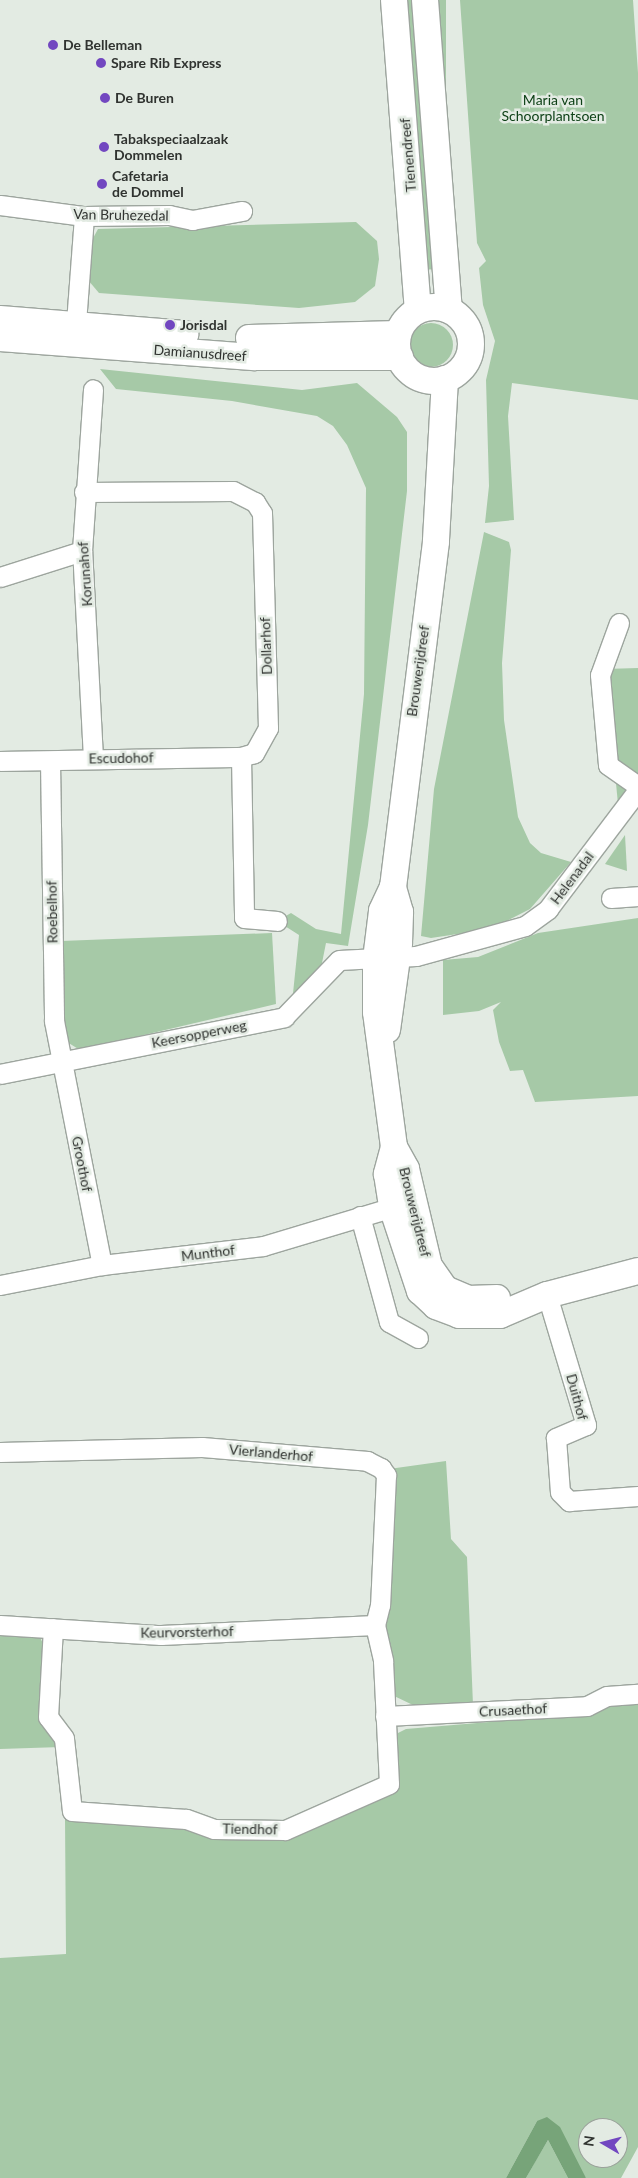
<!DOCTYPE html>
<html>
<head>
<meta charset="utf-8">
<style>
  body { margin:0 }
  #map { position:relative; width:638px; height:2178px; overflow:hidden; background:#e3ebe3; font-family:Lato,sans-serif }
  div>[style] { position:absolute }
  [style*='--x'] { left:calc(var(--x)*1px); top:calc(var(--y)*1px); width:calc(var(--w)*1px); rotate:calc(var(--a)*1deg) }
  .green>* { inset:0; background:#a6c9a7; transform-origin:0 0 }
  .round { border-radius:50% }
  .water>* { inset:0; background:#77a479 }
  .roads { filter:drop-shadow(1px 0 #9da59e) drop-shadow(-1px 0 #9da59e) drop-shadow(0 1px #9da59e) drop-shadow(0 -1px #9da59e) }
  .street>* { height:19px; margin:-9.5px; padding:0 9.5px; transform-origin:9.5px; border-radius:9.5px; background:#fff }
  .secondary>* { height:26px; margin:-13px; padding:0 13px; transform-origin:13px; border-radius:13px; background:#fff }
  .secondary>.ring { margin:-13px; padding:0; box-sizing:content-box; background:none; border:26px solid #fff; border-radius:50% }
  .dots>* { width:14px; height:14px; translate:-50% -50%; box-sizing:border-box; border:2px solid #e3ebe3; border-radius:50% }
  span { translate:-50% -50%; white-space:nowrap; text-align:center; line-height:1.15; -webkit-text-stroke:5px #e3ebe3; paint-order:stroke }
  .poi-label { font-size:14px; color:#303330; font-weight:700 }
  .left { translate:0 -50%; text-align:left }
  .park-label { font-size:14px; color:#0e4117 }
  .street-label { font-size:14px; color:#303330 }
  .north { position:absolute; left:578px; top:2118px; width:50px; height:50px; box-sizing:border-box; background:#e3ebe3; border:1px solid #9ba19b; border-radius:50%; rotate:278deg; font-size:14px; font-weight:700; line-height:20px; text-align:center; color:#303330 }
  .north::after { content:''; display:block; margin:auto; width:18px; height:22px; background:#7247c0; clip-path:polygon(50% 0,100% 100%,50% 72%,0 100%) }
</style>
</head>
<body>
<div id="map">
  <div class="green">
    <i style="clip-path:polygon(400px 0,417px 0,436px 269px,422px 270px)"></i>
    <i style="left:429px;top:0;width:17px;height:269px"></i>
    <i style="clip-path:polygon(460px 0,633px 0,638px 73px,638px 400px,512px 383px,508px 416px,514px 520px,485px 523px,489px 486px,486px 380px,495px 341px,483px 305px,479px 268px,486px 261px,477px 243px)"></i>
    <i style="clip-path:polygon(356px 222px,377px 241px,379px 259px,375px 286px,355px 302px,299px 308px,99px 293px,88px 280px,91px 242px,98px 229px)"></i>
    <i class="round" style="left:409px;top:323px;width:44px;height:44px"></i>
    <i style="clip-path:polygon(100px 369px,302px 390px,357px 383px,397px 417px,407px 432px,407px 491px,368px 825px,348px 946px,326px 943px,321px 968px,292px 1003px,299px 935px,277px 921px,291px 913px,316px 929px,341px 934px,364px 694px,366px 488px,347px 445px,333px 426px,317px 416px,232px 401px,116px 389px)"></i>
    <i style="clip-path:polygon(484px 532px,509px 542px,511px 550px,502px 663px,504px 720px,518px 817px,530px 843px,541px 853px,571px 862px,530px 909px,491px 929px,431px 938px,421px 936px,434px 789px)"></i>
    <i style="clip-path:polygon(638px 668px,638px 779px,618px 804px,605px 669px)"></i>
    <i style="clip-path:polygon(625px 835px,627px 871px,605px 864px)"></i>
    <i style="clip-path:polygon(638px 918px,638px 1096px,535px 1102px,523px 1070px,510px 1071px,499px 1042px,493px 1010px,501px 1002px,479px 1011px,443px 1015px,443px 960px,478px 957px,538px 933px)"></i>
    <i style="clip-path:polygon(272px 933px,276px 1004px,80px 1050px,67px 1042px,62px 1026px,61px 941px)"></i>
    <i style="clip-path:polygon(446px 1461px,451px 1539px,467px 1557px,473px 1705px,415px 1706px,390px 1694px,384px 1621px,389px 1469px)"></i>
    <i style="clip-path:polygon(0 1630px,39px 1635px,44px 1646px,42px 1716px,61px 1747px,0 1749px)"></i>
    <i style="clip-path:polygon(evenodd,638px 1701px,638px 2147px,621px 2178px,586px 2178px,537px 2121px,506px 2178px,0 2178px,0 1958px,66px 1954px,65px 1818px,193px 1828px,311px 1828px,396px 1792px,398px 1733px,406px 1729px,597px 1713px,603px 1706px,638px 1701px,588px 2128px,618px 2128px,618px 2158px,588px 2158px,588px 2128px)"></i>
    <i style="clip-path:polygon(548px 2140px,568px 2178px,526px 2178px,535px 2162px)"></i>
  </div>
  <div class="water">
    <i style="clip-path:polygon(547px 2117px,560px 2127px,586px 2178px,568px 2178px,548px 2140px,526px 2178px,506px 2178px,537px 2121px)"></i>
  </div>
  <div class="roads">
    <div class="street">
      <i style="--x:0;--y:205;--w:85;--a:7.5"></i>
      <i style="--x:84;--y:216;--w:85;--a:-0.7"></i>
      <i style="--x:169;--y:215;--w:24;--a:12"></i>
      <i style="--x:192;--y:220;--w:51;--a:-10.2"></i>
      <i style="--x:75;--y:336;--w:120;--a:-85.7"></i>
      <i style="--x:84;--y:492;--w:149;--a:-0.4"></i>
      <i style="--x:233;--y:491;--w:25;--a:27"></i>
      <i style="--x:255;--y:502;--w:13;--a:58"></i>
      <i style="--x:262;--y:513;--w:215;--a:88.4"></i>
      <i style="--x:268;--y:728;--w:29;--a:119"></i>
      <i style="--x:254;--y:753;--w:14;--a:163"></i>
      <i style="--x:241;--y:757;--w:161;--a:88.9"></i>
      <i style="--x:244;--y:918;--w:33;--a:5"></i>
      <i style="--x:0;--y:577;--w:86;--a:-17.6"></i>
      <i style="--x:619;--y:623;--w:55;--a:110.1"></i>
      <i style="--x:600;--y:675;--w:90;--a:84.9"></i>
      <i style="--x:608;--y:765;--w:37;--a:35"></i>
      <i style="--x:93;--y:758;--w:207;--a:-93"></i>
      <i style="--x:82;--y:551;--w:162;--a:-86.1"></i>
      <i style="--x:0;--y:761;--w:241;--a:-1"></i>
      <i style="--x:50;--y:761;--w:260;--a:89.1"></i>
      <i style="--x:54;--y:1021;--w:249;--a:78.9"></i>
      <i style="--x:611;--y:898;--w:27;--a:-4"></i>
      <i style="--x:0;--y:1074;--w:290;--a:-11.3"></i>
      <i style="--x:284;--y:1017;--w:79;--a:-46"></i>
      <i style="--x:339;--y:960;--w:77;--a:-3"></i>
      <i style="--x:416;--y:956;--w:113;--a:-15.4"></i>
      <i style="--x:525;--y:926;--w:29;--a:-36"></i>
      <i style="--x:548;--y:909;--w:149;--a:-52.9"></i>
      <i style="--x:360;--y:1216;--w:110;--a:74.7"></i>
      <i style="--x:389;--y:1322;--w:33;--a:29"></i>
      <i style="--x:0;--y:1285;--w:104;--a:-11.1"></i>
      <i style="--x:102;--y:1265;--w:162;--a:-6.7"></i>
      <i style="--x:263;--y:1246;--w:146;--a:-16.7"></i>
      <i style="--x:547;--y:1295;--w:136;--a:73.3"></i>
      <i style="--x:586;--y:1425;--w:33;--a:157"></i>
      <i style="--x:556;--y:1438;--w:54;--a:85.8"></i>
      <i style="--x:560;--y:1492;--w:13;--a:45"></i>
      <i style="--x:569;--y:1501;--w:69;--a:-4.1"></i>
      <i style="--x:0;--y:1452;--w:202;--a:-1.4"></i>
      <i style="--x:202;--y:1447;--w:166;--a:4.8"></i>
      <i style="--x:367;--y:1461;--w:16;--a:27"></i>
      <i style="--x:381;--y:1468;--w:9;--a:54"></i>
      <i style="--x:386;--y:1475;--w:130;--a:92.6"></i>
      <i style="--x:380;--y:1605;--w:21;--a:104"></i>
      <i style="--x:375;--y:1625;--w:37;--a:77"></i>
      <i style="--x:383;--y:1661;--w:123;--a:87.2"></i>
      <i style="--x:389;--y:1784;--w:114;--a:156.1"></i>
      <i style="--x:285;--y:1830;--w:71;--a:-179.2"></i>
      <i style="--x:214;--y:1829;--w:30;--a:-160"></i>
      <i style="--x:186;--y:1819;--w:114;--a:-176"></i>
      <i style="--x:72;--y:1811;--w:73;--a:-96.3"></i>
      <i style="--x:64;--y:1738;--w:26;--a:-127"></i>
      <i style="--x:48;--y:1717;--w:89;--a:-86.8"></i>
      <i style="--x:0;--y:1625;--w:161;--a:3.6"></i>
      <i style="--x:161;--y:1635;--w:214;--a:-2.7"></i>
      <i style="--x:385;--y:1716;--w:202;--a:-2.8"></i>
      <i style="--x:587;--y:1706;--w:22;--a:-27"></i>
      <i style="--x:607;--y:1696;--w:31;--a:-4"></i>
    </div>
    <div class="secondary">
      <i style="--x:394;--y:0;--w:311;--a:85.6"></i>
      <i style="--x:425;--y:0;--w:311;--a:85.6"></i>
      <i class="ring" style="left:397px;top:307px;width:48px;height:48px"></i>
      <i style="--x:0;--y:319;--w:186;--a:4.6"></i>
      <i style="--x:0;--y:338;--w:256;--a:4.3"></i>
      <i style="--x:255;--y:357;--w:145;--a:0"></i>
      <i style="--x:249;--y:338;--w:149;--a:-1.5"></i>
      <i style="--x:445;--y:379;--w:163;--a:93.2"></i>
      <i style="--x:436;--y:542;--w:348;--a:97.1"></i>
      <i style="--x:393;--y:887;--w:26;--a:115"></i>
      <i style="--x:382;--y:911;--w:48;--a:97.1"></i>
      <i style="--x:376;--y:959;--w:53;--a:90"></i>
      <i style="--x:376;--y:1012;--w:136;--a:82.4"></i>
      <i style="--x:394;--y:1147;--w:28;--a:105"></i>
      <i style="--x:387;--y:1174;--w:33;--a:81"></i>
      <i style="--x:392;--y:1207;--w:89;--a:71.6"></i>
      <i style="--x:420;--y:1291;--w:22;--a:43"></i>
      <i style="--x:436;--y:1306;--w:25;--a:21"></i>
      <i style="--x:459;--y:1315;--w:41;--a:0"></i>
      <i style="--x:500;--y:1315;--w:51;--a:-23.1"></i>
      <i style="--x:547;--y:1295;--w:94;--a:-14.8"></i>
      <i style="--x:387;--y:1030;--w:88;--a:-82.1"></i>
      <i style="--x:399;--y:943;--w:31;--a:-88"></i>
      <i style="--x:400;--y:912;--w:26;--a:-106"></i>
      <i style="--x:394;--y:1147;--w:25;--a:61"></i>
      <i style="--x:406;--y:1169;--w:100;--a:76.7"></i>
      <i style="--x:429;--y:1266;--w:28;--a:55"></i>
      <i style="--x:445;--y:1289;--w:25;--a:23"></i>
      <i style="--x:468;--y:1299;--w:29;--a:-2"></i>
    </div>
  </div>
  <div class="dots">
    <i style="left:53px;top:45px;background:#7247c0"></i>
    <i style="left:101px;top:63px;background:#7247c0"></i>
    <i style="left:105px;top:98px;background:#7247c0"></i>
    <i style="left:104px;top:147px;background:#7247c0"></i>
    <i style="left:102px;top:184px;background:#7247c0"></i>
    <i style="left:170px;top:325px;background:#7247c0"></i>
  </div>
  <div class="poi-label">
    <span class="left" style="left:63px;top:45px">De Belleman</span>
    <span class="left" style="left:111px;top:63px">Spare Rib Express</span>
    <span class="left" style="left:115px;top:98px">De Buren</span>
    <span class="left" style="left:114px;top:147px">Tabakspeciaalzaak<br>Dommelen</span>
    <span class="left" style="left:112px;top:184px">Cafetaria<br>de Dommel</span>
    <span class="left" style="left:180px;top:325px">Jorisdal</span>
  </div>
  <div class="park-label">
    <span style="left:553px;top:108px">Maria van<br>Schoorplantsoen</span>
  </div>
  <div class="street-label">
    <span style="left:408px;top:155px;rotate:-95deg">Tienendreef</span>
    <span style="left:121px;top:215px;rotate:1deg">Van Bruhezedal</span>
    <span style="left:200px;top:353px;rotate:4deg">Damianusdreef</span>
    <span style="left:85px;top:574px;rotate:-94deg">Korunahof</span>
    <span style="left:266px;top:646px;rotate:-92deg">Dollarhof</span>
    <span style="left:418px;top:671px;rotate:-82deg">Brouwerijdreef</span>
    <span style="left:121px;top:758px;rotate:-1deg">Escudohof</span>
    <span style="left:572px;top:878px;rotate:-53deg">Helenadal</span>
    <span style="left:52px;top:912px;rotate:-91deg">Roebelhof</span>
    <span style="left:199px;top:1034px;rotate:-11deg">Keersopperweg</span>
    <span style="left:82px;top:1164px;rotate:79deg">Groothof</span>
    <span style="left:415px;top:1212px;rotate:76deg">Brouwerijdreef</span>
    <span style="left:208px;top:1253px;rotate:-7deg">Munthof</span>
    <span style="left:577px;top:1397px;rotate:75deg">Duithof</span>
    <span style="left:271px;top:1453px;rotate:5deg">Vierlanderhof</span>
    <span style="left:187px;top:1632px;rotate:-1deg">Keurvorsterhof</span>
    <span style="left:513px;top:1710px;rotate:-3deg">Crusaethof</span>
    <span style="left:250px;top:1829px;rotate:1deg">Tiendhof</span>
  </div>
  <div class="north">N</div>
</div>
</body>
</html>
